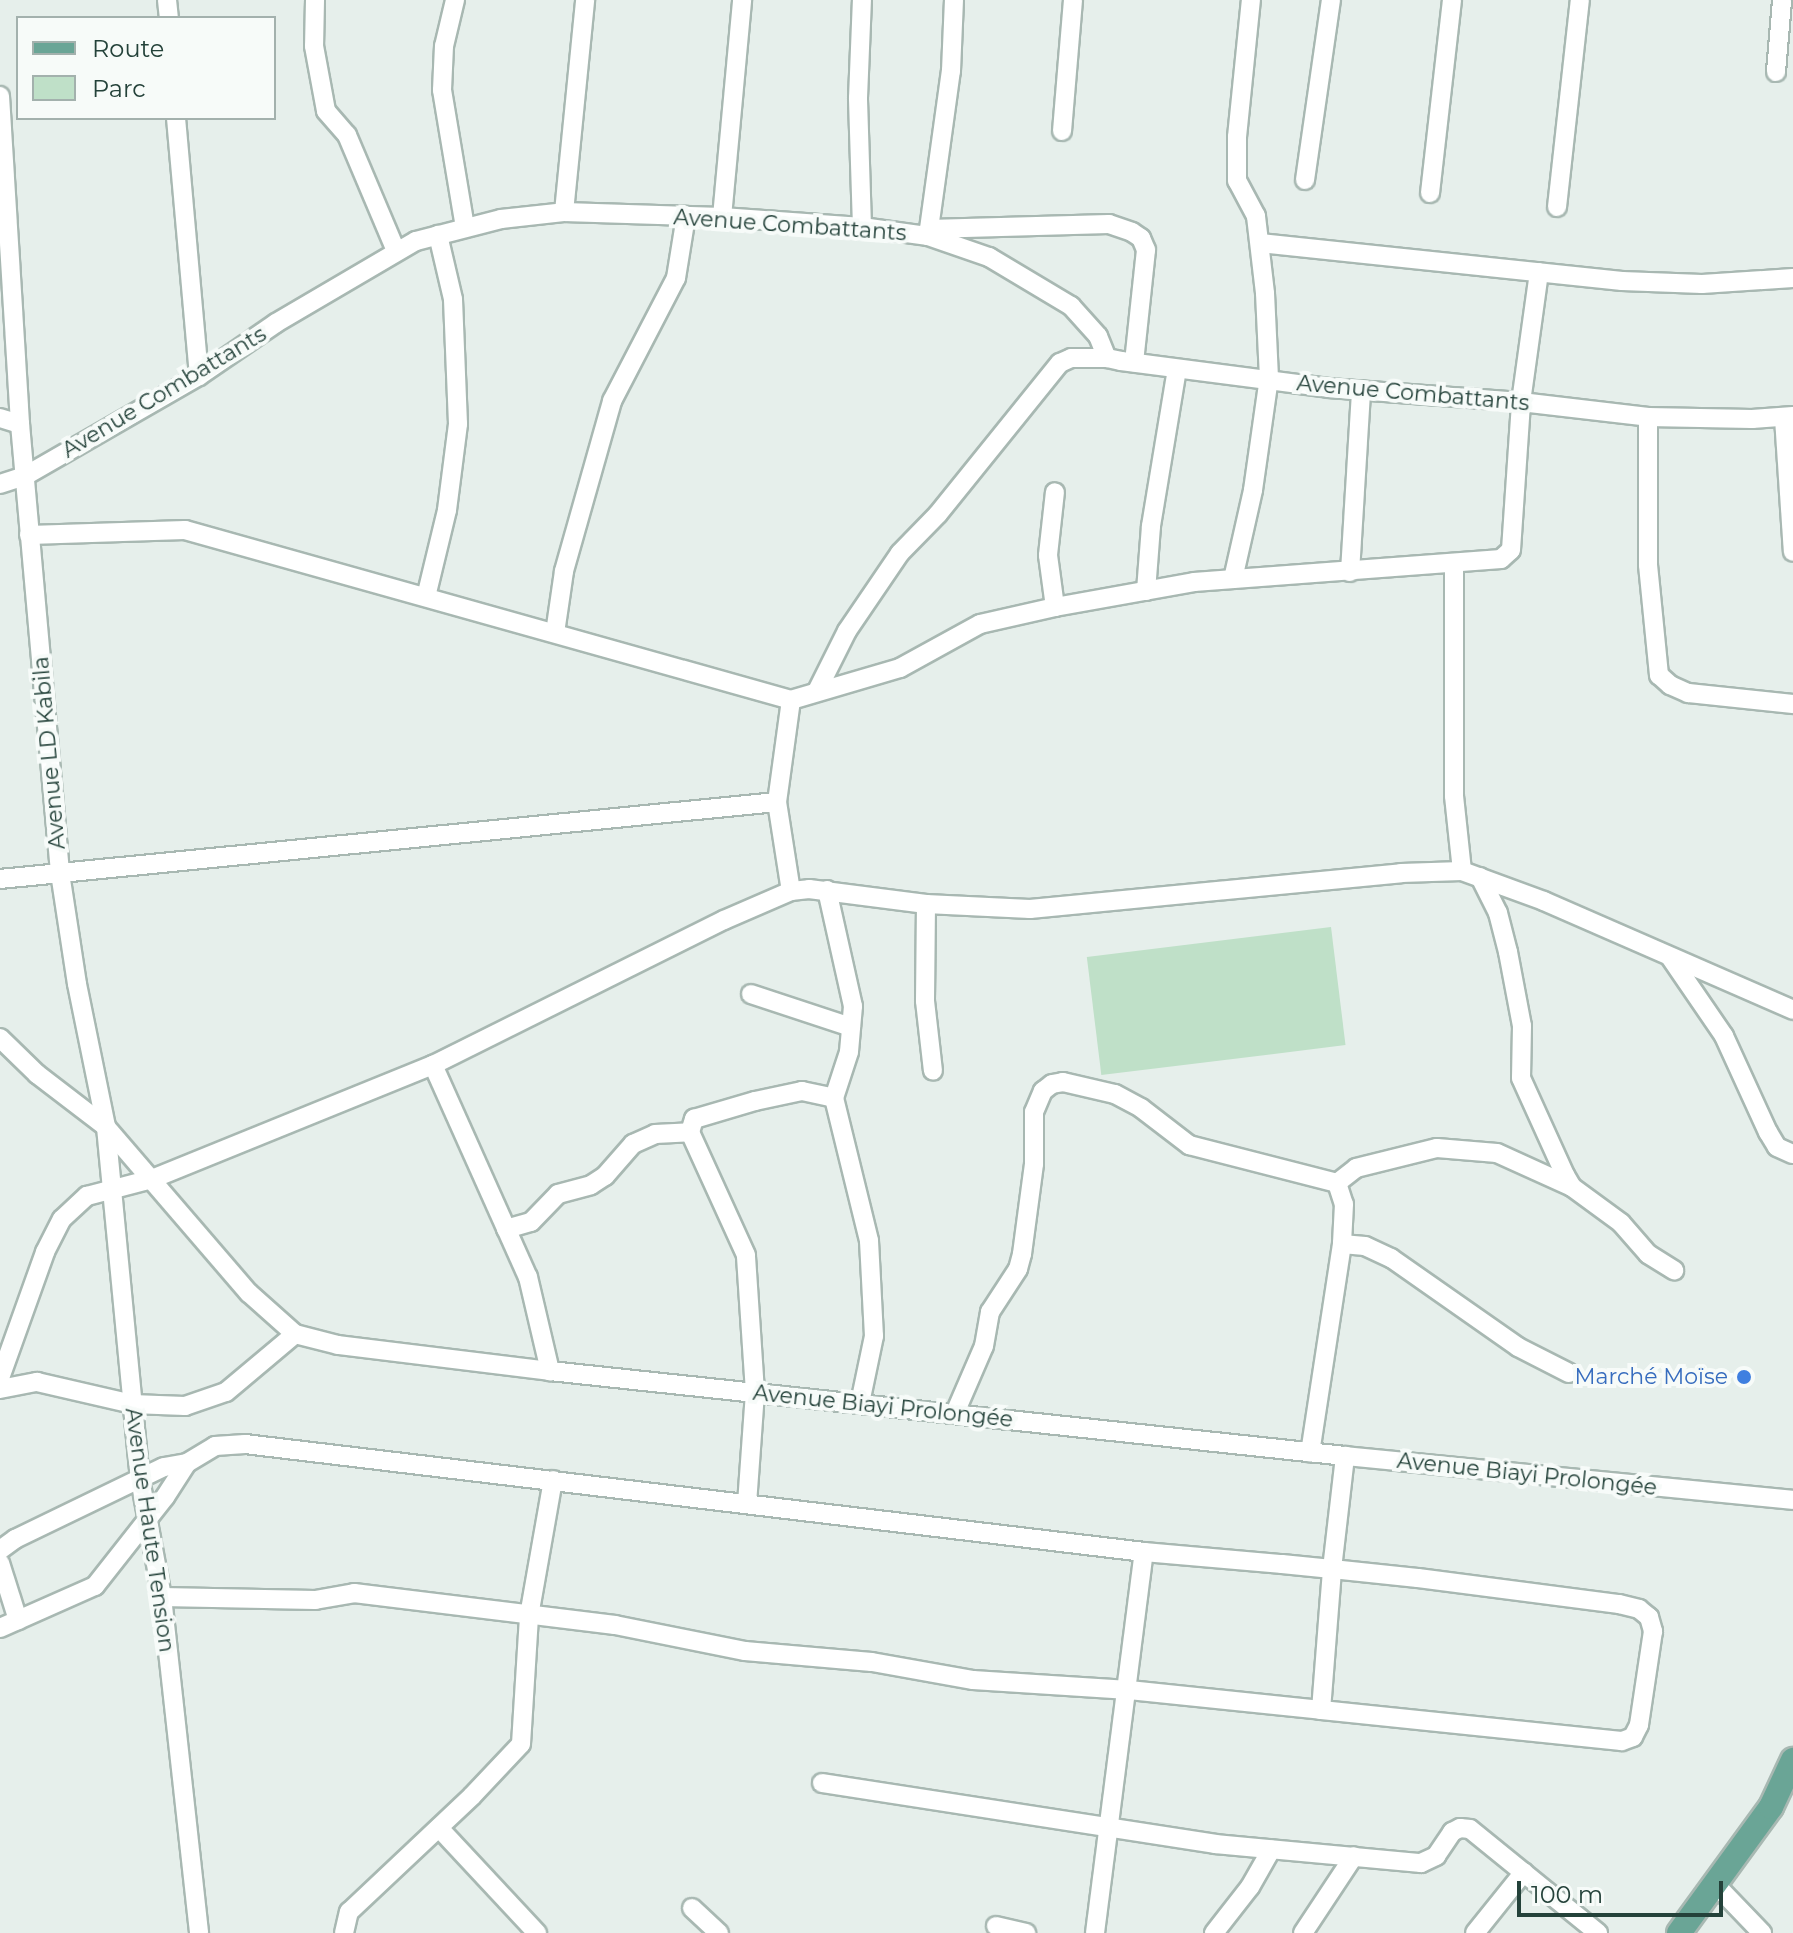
<!DOCTYPE html>
<html>
<head>
<meta charset="utf-8">
<style>
  body { margin:0 }
  #map { position:relative; width:1793px; height:1933px; overflow:hidden; background:#e6efeb; font-family:Montserrat,sans-serif }
  div>[style] { position:absolute }
  [style*='--x'] { left:calc(var(--x)*1px); top:calc(var(--y)*1px); width:calc(var(--w)*1px); rotate:calc(var(--a)*1deg) }
  .green>* { inset:0; background:#bfe0c8; transform-origin:0 0 }
  .roads { filter:drop-shadow(2px 0 #a8b8b2) drop-shadow(-2px 0 #a8b8b2) drop-shadow(0 2px #a8b8b2) drop-shadow(0 -2px #a8b8b2) }
  .minor>* { height:18px; margin:-9px; padding:0 9px; transform-origin:9px; border-radius:9px; background:#fff }
  .major>* { height:24px; margin:-12px; padding:0 12px; transform-origin:12px; border-radius:12px; background:#6aa596 }
  .dots>* { width:22px; height:22px; translate:-50% -50%; box-sizing:border-box; border:4px solid #f7fbf9; border-radius:50% }
  span { translate:-50% -50%; white-space:nowrap; text-align:center; line-height:1.15; -webkit-text-stroke:8px #f7fbf9; paint-order:stroke }
  .street-label { font-size:22px; color:#24423a }
  .shop-label { font-size:22px; color:#366cbe }
  .right { translate:-100% -50%; text-align:right }
  .legend { position:absolute; left:16px; top:16px; width:260px; height:104px; box-sizing:border-box; background:#f7fbf9; border:2px solid #a3b1ad; margin:0; padding:10px 14px; list-style:none; font-size:24px; color:#24423a }
  .legend li { display:flex; align-items:center; gap:16px; height:40px }
  .legend b { width:40px; border:2px solid #a3b1ad }
  .scale { position:absolute; left:1517px; top:1881px; width:206px; height:36px; box-sizing:border-box; border:4px solid #24423a; border-top:0; padding-left:10px; font-size:24px; line-height:28px; white-space:nowrap; color:#24423a; -webkit-text-stroke:6px #f7fbf9; paint-order:stroke }
</style>
</head>
<body>
<div id="map">
  <div class="green">
    <i style="left:1331px;top:927px;width:119px;height:246px;rotate:83deg"></i>
  </div>
  <div class="roads">
    <div class="minor">
      <i style="--x:167;--y:0;--w:18;--a:84"></i>
      <i style="--x:315;--y:0;--w:46;--a:91.2"></i>
      <i style="--x:314;--y:46;--w:66;--a:79.5"></i>
      <i style="--x:326;--y:111;--w:32;--a:49"></i>
      <i style="--x:347;--y:135;--w:126;--a:67.1"></i>
      <i style="--x:455;--y:0;--w:47;--a:103.4"></i>
      <i style="--x:444;--y:46;--w:44;--a:92.6"></i>
      <i style="--x:442;--y:90;--w:139;--a:80.5"></i>
      <i style="--x:1776;--y:72;--w:72;--a:-85.2"></i>
      <i style="--x:0;--y:96;--w:329;--a:86.5"></i>
      <i style="--x:20;--y:424;--w:451;--a:84.9"></i>
      <i style="--x:60;--y:873;--w:112;--a:81.3"></i>
      <i style="--x:77;--y:984;--w:146;--a:78.5"></i>
      <i style="--x:106;--y:1127;--w:219;--a:49.3"></i>
      <i style="--x:249;--y:1293;--w:62;--a:41.7"></i>
      <i style="--x:295;--y:1334;--w:44;--a:14.3"></i>
      <i style="--x:338;--y:1345;--w:214;--a:7"></i>
      <i style="--x:550;--y:1371;--w:800;--a:6.1"></i>
      <i style="--x:1345;--y:1456;--w:450;--a:5.6"></i>
      <i style="--x:176;--y:118;--w:259;--a:84.9"></i>
      <i style="--x:1062;--y:131;--w:131;--a:-85.2"></i>
      <i style="--x:1305;--y:180;--w:182;--a:-81.8"></i>
      <i style="--x:1430;--y:193;--w:194;--a:-83.5"></i>
      <i style="--x:1557;--y:207;--w:208;--a:-83.7"></i>
      <i style="--x:564;--y:212;--w:213;--a:-84.3"></i>
      <i style="--x:722;--y:217;--w:218;--a:-84.7"></i>
      <i style="--x:862;--y:227;--w:129;--a:-91.8"></i>
      <i style="--x:858;--y:98;--w:98;--a:-87.7"></i>
      <i style="--x:929;--y:229;--w:180;--a:-1.6"></i>
      <i style="--x:1109;--y:224;--w:24;--a:19"></i>
      <i style="--x:1132;--y:232;--w:11;--a:34"></i>
      <i style="--x:1141;--y:238;--w:13;--a:67"></i>
      <i style="--x:1146;--y:250;--w:113;--a:96.1"></i>
      <i style="--x:928;--y:236;--w:167;--a:-82.1"></i>
      <i style="--x:951;--y:71;--w:71;--a:-87.6"></i>
      <i style="--x:1260;--y:243;--w:364;--a:6"></i>
      <i style="--x:1622;--y:281;--w:80;--a:2.1"></i>
      <i style="--x:1702;--y:284;--w:91;--a:-3.8"></i>
      <i style="--x:1648;--y:417;--w:148;--a:90"></i>
      <i style="--x:1648;--y:565;--w:111;--a:84.3"></i>
      <i style="--x:1659;--y:675;--w:15;--a:42"></i>
      <i style="--x:1670;--y:685;--w:20;--a:24"></i>
      <i style="--x:1688;--y:693;--w:106;--a:6"></i>
      <i style="--x:0;--y:418;--w:21;--a:17"></i>
      <i style="--x:1784;--y:418;--w:134;--a:86.2"></i>
      <i style="--x:0;--y:484;--w:26;--a:-18"></i>
      <i style="--x:25;--y:476;--w:201;--a:-29.9"></i>
      <i style="--x:199;--y:376;--w:93;--a:-34.5"></i>
      <i style="--x:276;--y:323;--w:162;--a:-30.4"></i>
      <i style="--x:416;--y:241;--w:88;--a:-14.5"></i>
      <i style="--x:501;--y:219;--w:63;--a:-6.3"></i>
      <i style="--x:564;--y:212;--w:158;--a:1.8"></i>
      <i style="--x:722;--y:217;--w:140;--a:4.1"></i>
      <i style="--x:862;--y:227;--w:67;--a:7.8"></i>
      <i style="--x:928;--y:236;--w:65;--a:19"></i>
      <i style="--x:989;--y:257;--w:96;--a:30.9"></i>
      <i style="--x:1071;--y:306;--w:40;--a:48"></i>
      <i style="--x:1098;--y:336;--w:24;--a:68"></i>
      <i style="--x:1107;--y:358;--w:14;--a:12"></i>
      <i style="--x:1121;--y:361;--w:209;--a:7.4"></i>
      <i style="--x:1328;--y:388;--w:194;--a:4.1"></i>
      <i style="--x:1521;--y:402;--w:128;--a:6.7"></i>
      <i style="--x:1648;--y:417;--w:104;--a:1.1"></i>
      <i style="--x:1752;--y:419;--w:41;--a:-4.2"></i>
      <i style="--x:29;--y:535;--w:156;--a:-1.8"></i>
      <i style="--x:185;--y:530;--w:629;--a:15.67"></i>
      <i style="--x:791;--y:700;--w:114;--a:-16.4"></i>
      <i style="--x:900;--y:668;--w:91;--a:-28.8"></i>
      <i style="--x:980;--y:624;--w:77;--a:-12.8"></i>
      <i style="--x:1055;--y:607;--w:141;--a:-10.2"></i>
      <i style="--x:1194;--y:582;--w:308;--a:-4.3"></i>
      <i style="--x:1501;--y:559;--w:13;--a:-42"></i>
      <i style="--x:1511;--y:550;--w:148;--a:-86.1"></i>
      <i style="--x:1521;--y:402;--w:131;--a:-82.1"></i>
      <i style="--x:1454;--y:565;--w:231;--a:90"></i>
      <i style="--x:1454;--y:796;--w:75;--a:83.9"></i>
      <i style="--x:1350;--y:572;--w:182;--a:-86.5"></i>
      <i style="--x:1233;--y:579;--w:91;--a:-77.3"></i>
      <i style="--x:1253;--y:490;--w:113;--a:-81.9"></i>
      <i style="--x:1269;--y:378;--w:85;--a:-92.7"></i>
      <i style="--x:1265;--y:293;--w:78;--a:-96.7"></i>
      <i style="--x:1256;--y:216;--w:40;--a:-118"></i>
      <i style="--x:1237;--y:181;--w:44;--a:-90"></i>
      <i style="--x:1237;--y:137;--w:138;--a:-84.2"></i>
      <i style="--x:1146;--y:591;--w:65;--a:-85.6"></i>
      <i style="--x:1151;--y:526;--w:159;--a:-80.6"></i>
      <i style="--x:426;--y:597;--w:89;--a:-76.4"></i>
      <i style="--x:447;--y:510;--w:87;--a:-82.7"></i>
      <i style="--x:458;--y:424;--w:125;--a:-92.3"></i>
      <i style="--x:453;--y:299;--w:66;--a:-103.2"></i>
      <i style="--x:1055;--y:607;--w:52;--a:-97.7"></i>
      <i style="--x:1048;--y:555;--w:63;--a:-83.7"></i>
      <i style="--x:555;--y:633;--w:63;--a:-81.7"></i>
      <i style="--x:564;--y:571;--w:177;--a:-74.2"></i>
      <i style="--x:612;--y:401;--w:139;--a:-62.5"></i>
      <i style="--x:676;--y:278;--w:63;--a:-80.8"></i>
      <i style="--x:817;--y:691;--w:67;--a:-63.4"></i>
      <i style="--x:847;--y:631;--w:94;--a:-55.8"></i>
      <i style="--x:900;--y:553;--w:54;--a:-45.7"></i>
      <i style="--x:938;--y:514;--w:194;--a:-51.1"></i>
      <i style="--x:1060;--y:363;--w:12;--a:-24"></i>
      <i style="--x:1071;--y:358;--w:36;--a:0"></i>
      <i style="--x:791;--y:700;--w:103;--a:97.8"></i>
      <i style="--x:777;--y:802;--w:90;--a:81.1"></i>
      <i style="--x:1480;--y:877;--w:40;--a:63.4"></i>
      <i style="--x:1498;--y:913;--w:40;--a:75.6"></i>
      <i style="--x:1508;--y:952;--w:75;--a:79.3"></i>
      <i style="--x:1522;--y:1026;--w:52;--a:91.1"></i>
      <i style="--x:1521;--y:1078;--w:107;--a:65.6"></i>
      <i style="--x:1565;--y:1175;--w:14;--a:60"></i>
      <i style="--x:1572;--y:1187;--w:61;--a:36.3"></i>
      <i style="--x:1621;--y:1223;--w:41;--a:48.9"></i>
      <i style="--x:1648;--y:1254;--w:31;--a:32"></i>
      <i style="--x:0;--y:879;--w:781;--a:-5.66"></i>
      <i style="--x:827;--y:890;--w:119;--a:77.4"></i>
      <i style="--x:853;--y:1006;--w:46;--a:95"></i>
      <i style="--x:849;--y:1052;--w:48;--a:108.1"></i>
      <i style="--x:834;--y:1098;--w:147;--a:76.2"></i>
      <i style="--x:869;--y:1241;--w:95;--a:87"></i>
      <i style="--x:874;--y:1336;--w:68;--a:101.8"></i>
      <i style="--x:926;--y:904;--w:97;--a:90.6"></i>
      <i style="--x:925;--y:1001;--w:70;--a:83.5"></i>
      <i style="--x:1670;--y:957;--w:96;--a:55.6"></i>
      <i style="--x:1724;--y:1036;--w:106;--a:65.4"></i>
      <i style="--x:1768;--y:1132;--w:17;--a:59"></i>
      <i style="--x:1777;--y:1147;--w:17;--a:24"></i>
      <i style="--x:751;--y:994;--w:105;--a:18.3"></i>
      <i style="--x:0;--y:1038;--w:52;--a:44.2"></i>
      <i style="--x:37;--y:1074;--w:87;--a:37.5"></i>
      <i style="--x:106;--y:1127;--w:354;--a:84.5"></i>
      <i style="--x:140;--y:1479;--w:120;--a:79.4"></i>
      <i style="--x:162;--y:1597;--w:338;--a:83.7"></i>
      <i style="--x:433;--y:1065;--w:232;--a:65.9"></i>
      <i style="--x:528;--y:1277;--w:97;--a:76.8"></i>
      <i style="--x:1337;--y:1183;--w:24;--a:-38"></i>
      <i style="--x:1356;--y:1168;--w:83;--a:-13.9"></i>
      <i style="--x:1437;--y:1148;--w:60;--a:4.8"></i>
      <i style="--x:1497;--y:1153;--w:82;--a:24.4"></i>
      <i style="--x:506;--y:1229;--w:26;--a:-16"></i>
      <i style="--x:531;--y:1222;--w:39;--a:-46"></i>
      <i style="--x:558;--y:1194;--w:34;--a:-15"></i>
      <i style="--x:591;--y:1185;--w:17;--a:-33"></i>
      <i style="--x:605;--y:1176;--w:43;--a:-48.8"></i>
      <i style="--x:633;--y:1144;--w:24;--a:-24"></i>
      <i style="--x:655;--y:1134;--w:35;--a:-3"></i>
      <i style="--x:1342;--y:1244;--w:23;--a:5"></i>
      <i style="--x:1365;--y:1246;--w:29;--a:25"></i>
      <i style="--x:1391;--y:1258;--w:155;--a:35"></i>
      <i style="--x:1518;--y:1347;--w:57;--a:27"></i>
      <i style="--x:0;--y:1378;--w:134;--a:-70.3"></i>
      <i style="--x:45;--y:1252;--w:37;--a:-63"></i>
      <i style="--x:62;--y:1219;--w:34;--a:-43"></i>
      <i style="--x:87;--y:1196;--w:67;--a:-14.7"></i>
      <i style="--x:152;--y:1179;--w:303;--a:-22.1"></i>
      <i style="--x:433;--y:1065;--w:325;--a:-26.5"></i>
      <i style="--x:724;--y:920;--w:73;--a:-23.4"></i>
      <i style="--x:791;--y:891;--w:18;--a:-6"></i>
      <i style="--x:809;--y:889;--w:118;--a:7.3"></i>
      <i style="--x:926;--y:904;--w:104;--a:2.8"></i>
      <i style="--x:1030;--y:909;--w:373;--a:-5.5"></i>
      <i style="--x:1401;--y:873;--w:61;--a:-1.9"></i>
      <i style="--x:1462;--y:871;--w:87;--a:20.1"></i>
      <i style="--x:1544;--y:901;--w:272;--a:23.6"></i>
      <i style="--x:0;--y:1389;--w:38;--a:-11"></i>
      <i style="--x:37;--y:1382;--w:98;--a:13"></i>
      <i style="--x:132;--y:1404;--w:53;--a:2.2"></i>
      <i style="--x:185;--y:1406;--w:43;--a:-18.9"></i>
      <i style="--x:226;--y:1392;--w:90;--a:-40"></i>
      <i style="--x:955;--y:1413;--w:73;--a:-66.6"></i>
      <i style="--x:984;--y:1346;--w:35;--a:-80"></i>
      <i style="--x:990;--y:1312;--w:51;--a:-56.9"></i>
      <i style="--x:1018;--y:1269;--w:16;--a:-75"></i>
      <i style="--x:1022;--y:1254;--w:91;--a:-82.4"></i>
      <i style="--x:1034;--y:1164;--w:52;--a:-90"></i>
      <i style="--x:1034;--y:1112;--w:23;--a:-67"></i>
      <i style="--x:1043;--y:1091;--w:11;--a:-38"></i>
      <i style="--x:1052;--y:1084;--w:11;--a:-10"></i>
      <i style="--x:1063;--y:1082;--w:53;--a:13"></i>
      <i style="--x:1115;--y:1094;--w:30;--a:28"></i>
      <i style="--x:1141;--y:1108;--w:61;--a:37.6"></i>
      <i style="--x:1189;--y:1145;--w:153;--a:14.4"></i>
      <i style="--x:1337;--y:1183;--w:22;--a:72"></i>
      <i style="--x:1344;--y:1204;--w:40;--a:92.9"></i>
      <i style="--x:1342;--y:1244;--w:211;--a:98.7"></i>
      <i style="--x:747;--y:1504;--w:112;--a:-85.9"></i>
      <i style="--x:755;--y:1392;--w:137;--a:-93.8"></i>
      <i style="--x:746;--y:1255;--w:135;--a:-114.5"></i>
      <i style="--x:690;--y:1132;--w:14;--a:-73"></i>
      <i style="--x:694;--y:1119;--w:64;--a:-16.4"></i>
      <i style="--x:755;--y:1101;--w:48;--a:-12"></i>
      <i style="--x:802;--y:1091;--w:33;--a:12"></i>
      <i style="--x:0;--y:1550;--w:19;--a:-36"></i>
      <i style="--x:15;--y:1539;--w:165;--a:-25.8"></i>
      <i style="--x:164;--y:1467;--w:23;--a:-10"></i>
      <i style="--x:0;--y:1563;--w:60;--a:72.5"></i>
      <i style="--x:162;--y:1597;--w:153;--a:1.1"></i>
      <i style="--x:315;--y:1600;--w:40;--a:-10"></i>
      <i style="--x:354;--y:1593;--w:263;--a:7"></i>
      <i style="--x:615;--y:1625;--w:133;--a:11.3"></i>
      <i style="--x:745;--y:1651;--w:127;--a:5"></i>
      <i style="--x:872;--y:1662;--w:103;--a:10.1"></i>
      <i style="--x:973;--y:1680;--w:156;--a:3.7"></i>
      <i style="--x:1129;--y:1690;--w:193;--a:5.9"></i>
      <i style="--x:0;--y:1628;--w:104;--a:-23.9"></i>
      <i style="--x:95;--y:1586;--w:113;--a:-51.8"></i>
      <i style="--x:165;--y:1497;--w:40;--a:-57.1"></i>
      <i style="--x:187;--y:1463;--w:33;--a:-31"></i>
      <i style="--x:215;--y:1446;--w:30;--a:-4"></i>
      <i style="--x:245;--y:1444;--w:905;--a:6.85"></i>
      <i style="--x:1144;--y:1552;--w:139;--a:5"></i>
      <i style="--x:1282;--y:1564;--w:50;--a:5.7"></i>
      <i style="--x:1332;--y:1569;--w:86;--a:6"></i>
      <i style="--x:1418;--y:1578;--w:203;--a:7.4"></i>
      <i style="--x:1619;--y:1604;--w:21;--a:14"></i>
      <i style="--x:1639;--y:1609;--w:13;--a:39"></i>
      <i style="--x:1649;--y:1617;--w:15;--a:74"></i>
      <i style="--x:1653;--y:1631;--w:95;--a:98.5"></i>
      <i style="--x:1639;--y:1725;--w:13;--a:117"></i>
      <i style="--x:1633;--y:1737;--w:12;--a:160"></i>
      <i style="--x:1622;--y:1741;--w:303;--a:-174.1"></i>
      <i style="--x:1321;--y:1710;--w:141;--a:-85.5"></i>
      <i style="--x:1332;--y:1569;--w:114;--a:-83.4"></i>
      <i style="--x:822;--y:1783;--w:398;--a:8.8"></i>
      <i style="--x:1215;--y:1844;--w:207;--a:5.3"></i>
      <i style="--x:1421;--y:1863;--w:17;--a:-25"></i>
      <i style="--x:1436;--y:1856;--w:29;--a:-56"></i>
      <i style="--x:1452;--y:1832;--w:9;--a:-27"></i>
      <i style="--x:1460;--y:1828;--w:10;--a:6"></i>
      <i style="--x:1470;--y:1829;--w:165;--a:39.1"></i>
      <i style="--x:439;--y:1828;--w:144;--a:47"></i>
      <i style="--x:1715;--y:1884;--w:68;--a:46.2"></i>
      <i style="--x:692;--y:1908;--w:37;--a:43"></i>
      <i style="--x:996;--y:1926;--w:31;--a:13"></i>
      <i style="--x:344;--y:1933;--w:22;--a:-77"></i>
      <i style="--x:349;--y:1912;--w:169;--a:-43.3"></i>
      <i style="--x:472;--y:1796;--w:71;--a:-46.7"></i>
      <i style="--x:521;--y:1744;--w:128;--a:-86.4"></i>
      <i style="--x:529;--y:1616;--w:138;--a:-80"></i>
      <i style="--x:1095;--y:1933;--w:384;--a:-82.7"></i>
      <i style="--x:1214;--y:1933;--w:58;--a:-52"></i>
      <i style="--x:1250;--y:1887;--w:43;--a:-60.4"></i>
      <i style="--x:1303;--y:1933;--w:92;--a:-56.5"></i>
      <i style="--x:1475;--y:1933;--w:78;--a:-51.2"></i>
    </div>
    <div class="major">
      <i style="--x:1679;--y:1933;--w:156;--a:-53.9"></i>
      <i style="--x:1771;--y:1807;--w:52;--a:-64.9"></i>
    </div>
  </div>
  <div class="dots">
    <i style="left:1744px;top:1377px;background:#3f7fe0"></i>
  </div>
  <div class="street-label">
    <span style="left:790px;top:225px;rotate:4deg">Avenue Combattants</span>
    <span style="left:164px;top:392px;rotate:-31deg">Avenue Combattants</span>
    <span style="left:1413px;top:393px;rotate:5deg">Avenue Combattants</span>
    <span style="left:49px;top:753px;rotate:-95deg">Avenue LD Kabila</span>
    <span style="left:883px;top:1406px;rotate:6deg">Avenue Biayi Prolongée</span>
    <span style="left:1527px;top:1474px;rotate:6deg">Avenue Biayi Prolongée</span>
    <span style="left:150px;top:1530px;rotate:82deg">Avenue Haute Tension</span>
  </div>
  <div class="shop-label">
    <span class="right" style="left:1728px;top:1377px">Marché Moïse</span>
  </div>
  <ul class="legend">
  <li><b style="height:10px;background:#6aa596"></b>Route</li>
  <li><b style="height:22px;background:#bfe0c8"></b>Parc</li>
  </ul>
  <div class="scale">100 m</div>
</div>
</body>
</html>
